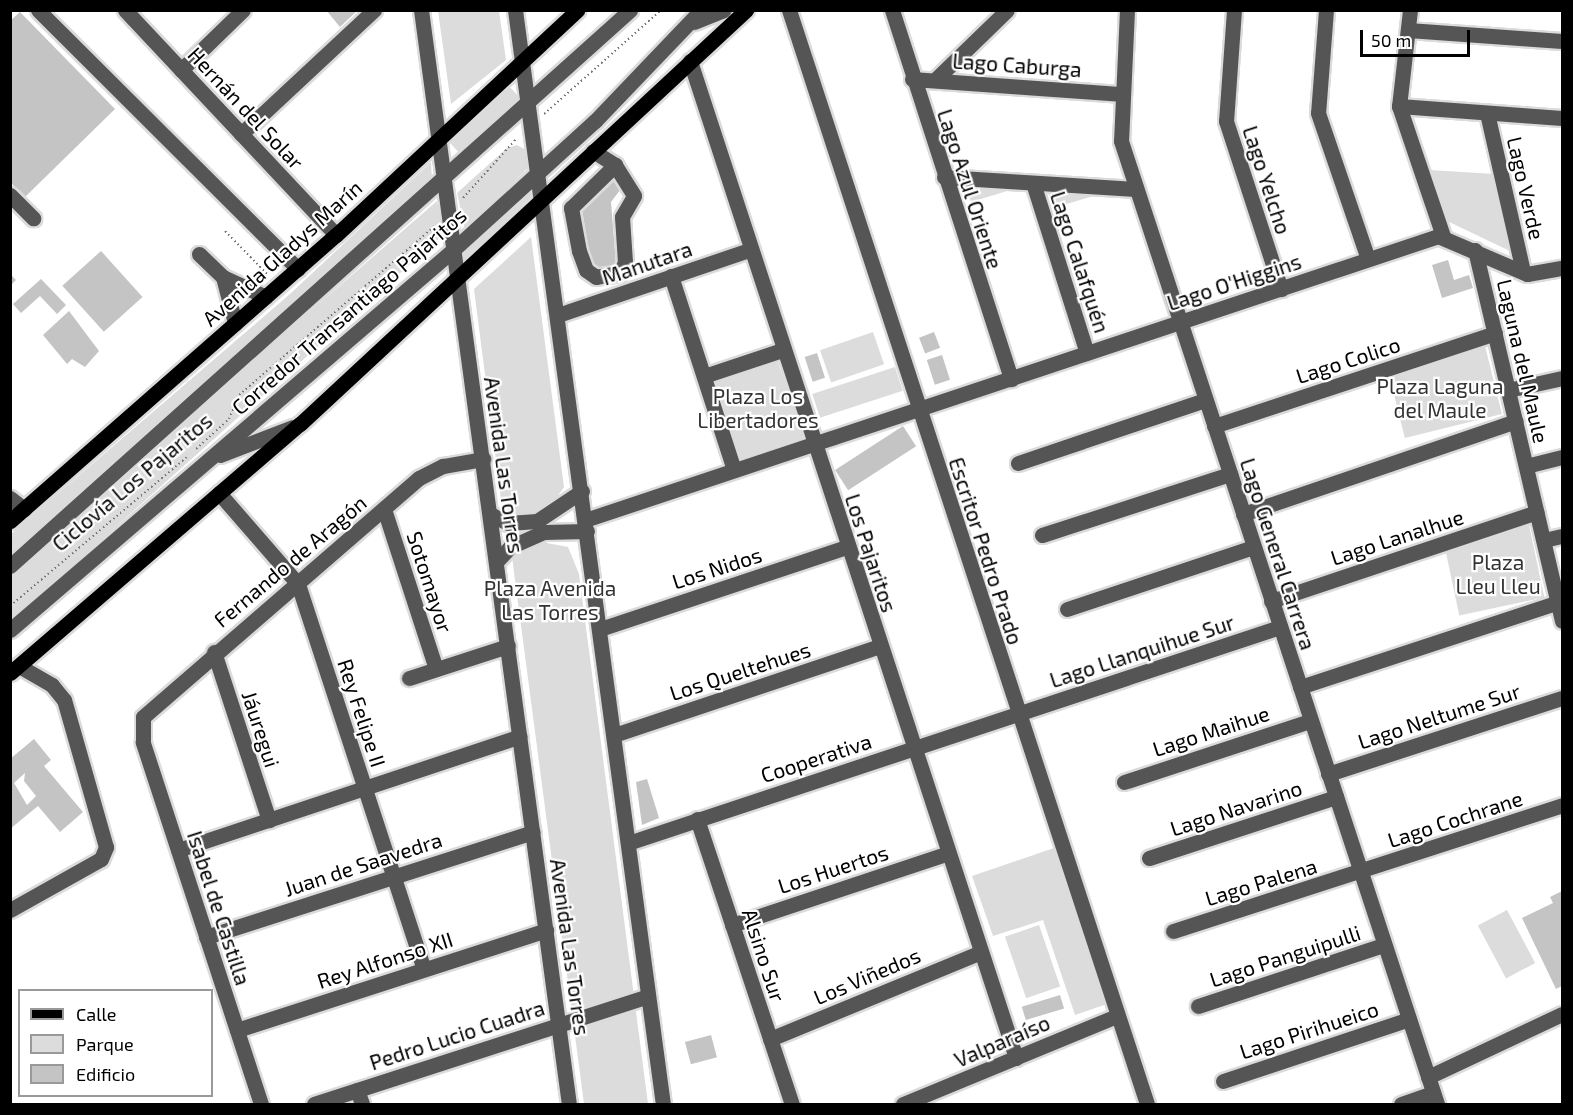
<!DOCTYPE html>
<html>
<head>
<meta charset="utf-8">
<style>
  body { margin:0 }
  #map { position:relative; width:1573px; height:1115px; overflow:hidden; background:#fff; font-family:"Exo 2",sans-serif }
  div>[style] { position:absolute }
  [style*='--x'] { left:calc(var(--x)*1px); top:calc(var(--y)*1px); width:calc(var(--w)*1px); rotate:calc(var(--a)*1deg) }
  .green>* { inset:0; background:#dcdcdc; transform-origin:0 0 }
  .building>* { inset:0; background:#c4c4c4; transform-origin:0 0 }
  .path>* { height:2px; margin-top:-1px; transform-origin:0; background:repeating-linear-gradient(90deg,#777 0 1.5px,transparent 0 4.5px) }
  .roads { filter:drop-shadow(2px 0 #dbdbdb) drop-shadow(-2px 0 #dbdbdb) drop-shadow(0 2px #dbdbdb) drop-shadow(0 -2px #dbdbdb) }
  .minor>* { height:15px; margin:-7.5px; padding:0 7.5px; transform-origin:7.5px; border-radius:7.5px; background:#555 }
  .major>* { height:15px; margin:-7.5px; padding:0 7.5px; transform-origin:7.5px; border-radius:7.5px; background:#000 }
  span { translate:-50% -50%; white-space:nowrap; text-align:center; line-height:1.15; -webkit-text-stroke:4.5px #fff; paint-order:stroke }
  .street-label { font-size:21px; color:#000 }
  .park-label { font-size:21px; color:#333 }
  .frame { position:absolute; inset:0; border:12px solid #000; pointer-events:none }
  .legend { position:absolute; left:18px; top:989px; width:195px; height:108px; box-sizing:border-box; background:#fff; border:2px solid #999; margin:0; padding:8px 10px; list-style:none; font-size:18px; color:#000 }
  .legend li { display:flex; align-items:center; gap:12px; height:30px }
  .legend b { width:30px; border:2px solid #999 }
  .scale { position:absolute; left:1360px; top:30px; width:110px; height:27px; box-sizing:border-box; border:3px solid #000; border-top:0; padding-left:8px; font-size:18px; line-height:21px; white-space:nowrap; color:#000; -webkit-text-stroke:4px #fff; paint-order:stroke }
</style>
</head>
<body>
<div id="map">
  <div class="green">
    <i style="clip-path:polygon(438px 11px,499px 11px,506px 60px,451px 104px)"></i>
    <i style="left:509px;top:86px;width:18px;height:82px;rotate:47deg"></i>
    <i style="clip-path:polygon(517px 145px,531px 153px,532px 164px,465px 230px,457px 193px,507px 148px)"></i>
    <i style="clip-path:polygon(431px 162px,432px 180px,11px 557px,11px 534px,290px 294px)"></i>
    <i style="clip-path:polygon(1429px 170px,1495px 174px,1512px 252px,1445px 220px)"></i>
    <i style="clip-path:polygon(965px 183px,1017px 188px,971px 202px)"></i>
    <i style="clip-path:polygon(531px 188px,532px 196px,462px 262px,457px 256px)"></i>
    <i style="clip-path:polygon(1047px 189px,1100px 194px,1053px 208px)"></i>
    <i style="clip-path:polygon(437px 201px,444px 234px,11px 620px,11px 572px)"></i>
    <i style="clip-path:polygon(531px 237px,564px 487px,546px 513px,510px 513px,501px 499px,474px 289px)"></i>
    <i style="left:873px;top:332px;width:34px;height:56px;rotate:71deg"></i>
    <i style="left:1485px;top:346px;width:70px;height:100px;rotate:76deg"></i>
    <i style="clip-path:polygon(776px 357px,804px 434px,801px 442px,743px 460px,737px 457px,712px 381px)"></i>
    <i style="left:895px;top:367px;width:25px;height:87px;rotate:72deg"></i>
    <i style="left:1529px;top:525px;width:74px;height:87px;rotate:78deg"></i>
    <i style="clip-path:polygon(536px 541px,568px 547px,579px 574px,648px 1104px,584px 1104px,512px 557px)"></i>
    <i style="clip-path:polygon(1054px 848px,1107px 1004px,1075px 1015px,1043px 920px,993px 936px,972px 876px)"></i>
    <i style="left:1507px;top:910px;width:60px;height:33px;rotate:62deg"></i>
    <i style="left:1039px;top:925px;width:65px;height:36px;rotate:71deg"></i>
  </div>
  <div class="building">
    <i style="clip-path:polygon(326px 10px,358px 10px,340px 27px)"></i>
    <i style="clip-path:polygon(20px 12px,115px 109px,25px 197px,10px 182px,10px 21px)"></i>
    <i style="clip-path:polygon(610px 177px,619px 180px,620px 190px,611px 202px,616px 265px,604px 274px,592px 268px,581px 204px)"></i>
    <i style="left:101px;top:251px;width:62px;height:52px;rotate:48deg"></i>
    <i style="clip-path:polygon(1448px 260px,1454px 280px,1469px 275px,1473px 288px,1442px 298px,1432px 265px)"></i>
    <i style="clip-path:polygon(10px 274px,16px 280px,10px 286px)"></i>
    <i style="clip-path:polygon(41px 279px,66px 305px,57px 314px,40px 296px,21px 313px,13px 304px)"></i>
    <i style="clip-path:polygon(69px 311px,99px 351px,85px 367px,72px 359px,67px 364px,43px 335px)"></i>
    <i style="left:934px;top:332px;width:17px;height:16px;rotate:69deg"></i>
    <i style="left:817px;top:353px;width:26px;height:13px;rotate:72deg"></i>
    <i style="left:942px;top:355px;width:26px;height:16px;rotate:72deg"></i>
    <i style="left:903px;top:426px;width:24px;height:81px;rotate:57deg"></i>
    <i style="clip-path:polygon(evenodd,34px 739px,51px 760px,44px 766px,83px 812px,60px 832px,38px 806px,10px 829px,10px 759px,34px 739px,25px 773px,24px 781px,36px 796px,27px 805px,14px 783px,25px 773px)"></i>
    <i style="clip-path:polygon(647px 779px,659px 818px,642px 825px,636px 782px)"></i>
    <i style="clip-path:polygon(1562px 891px,1562px 986px,1556px 989px,1522px 918px,1553px 903px,1550px 897px)"></i>
    <i style="left:1060px;top:995px;width:14px;height:40px;rotate:73deg"></i>
    <i style="left:711px;top:1035px;width:23px;height:27px;rotate:75deg"></i>
  </div>
  <div class="path">
    <i style="--x:544;--y:114;--w:157;--a:-41.6"></i>
    <i style="--x:463;--y:198;--w:81;--a:-48"></i>
    <i style="--x:225;--y:231;--w:63;--a:45.6"></i>
    <i style="--x:196;--y:449;--w:45;--a:-42.3"></i>
    <i style="--x:229;--y:419;--w:26;--a:-67"></i>
    <i style="--x:239;--y:395;--w:260;--a:-40.8"></i>
    <i style="--x:10;--y:606;--w:231;--a:-40.1"></i>
  </div>
  <div class="roads">
    <div class="minor">
      <i style="--x:38;--y:10;--w:367;--a:44.9"></i>
      <i style="--x:125;--y:10;--w:308;--a:46.8"></i>
      <i style="--x:421;--y:10;--w:1104;--a:82.3"></i>
      <i style="--x:515;--y:10;--w:1104;--a:82.3"></i>
      <i style="--x:789;--y:10;--w:1151;--a:71.88"></i>
      <i style="--x:892;--y:10;--w:388;--a:72.1"></i>
      <i style="--x:1127;--y:10;--w:131;--a:92.6"></i>
      <i style="--x:1121;--y:141;--w:1014;--a:71.83"></i>
      <i style="--x:1234;--y:10;--w:111;--a:94.1"></i>
      <i style="--x:1226;--y:121;--w:177;--a:71.9"></i>
      <i style="--x:1326;--y:10;--w:103;--a:94.4"></i>
      <i style="--x:1318;--y:113;--w:154;--a:71.1"></i>
      <i style="--x:1410;--y:10;--w:97;--a:96.5"></i>
      <i style="--x:1399;--y:106;--w:137;--a:71.3"></i>
      <i style="--x:694;--y:22;--w:32;--a:-22"></i>
      <i style="--x:1408;--y:30;--w:154;--a:4.1"></i>
      <i style="--x:690;--y:61;--w:1049;--a:71.89"></i>
      <i style="--x:181;--y:70;--w:86;--a:-44.1"></i>
      <i style="--x:912;--y:79;--w:208;--a:4.1"></i>
      <i style="--x:935;--y:80;--w:100;--a:-44.2"></i>
      <i style="--x:1399;--y:106;--w:163;--a:4.2"></i>
      <i style="--x:1487;--y:113;--w:163;--a:77.2"></i>
      <i style="--x:241;--y:134;--w:182;--a:-43"></i>
      <i style="--x:593;--y:151;--w:26;--a:32"></i>
      <i style="--x:615;--y:165;--w:36;--a:58"></i>
      <i style="--x:634;--y:196;--w:24;--a:120"></i>
      <i style="--x:622;--y:217;--w:45;--a:86.2"></i>
      <i style="--x:625;--y:262;--w:12;--a:114"></i>
      <i style="--x:620;--y:273;--w:24;--a:171"></i>
      <i style="--x:596;--y:277;--w:12;--a:-145"></i>
      <i style="--x:586;--y:270;--w:20;--a:-110"></i>
      <i style="--x:579;--y:251;--w:44;--a:-100.5"></i>
      <i style="--x:571;--y:208;--w:62;--a:-44.3"></i>
      <i style="--x:944;--y:177;--w:192;--a:3.6"></i>
      <i style="--x:1033;--y:183;--w:178;--a:72.4"></i>
      <i style="--x:10;--y:195;--w:33;--a:45"></i>
      <i style="--x:1475;--y:250;--w:381;--a:76.8"></i>
      <i style="--x:199;--y:254;--w:33;--a:44"></i>
      <i style="--x:223;--y:277;--w:47;--a:24.9"></i>
      <i style="--x:671;--y:276;--w:204;--a:72"></i>
      <i style="--x:223;--y:277;--w:48;--a:75.4"></i>
      <i style="--x:558;--y:315;--w:202;--a:-18.8"></i>
      <i style="--x:704;--y:376;--w:82;--a:-18.4"></i>
      <i style="--x:1508;--y:390;--w:55;--a:-12.5"></i>
      <i style="--x:1214;--y:426;--w:296;--a:-18.3"></i>
      <i style="--x:220;--y:455;--w:78;--a:-21"></i>
      <i style="--x:1018;--y:463;--w:197;--a:-18.6"></i>
      <i style="--x:1526;--y:466;--w:37;--a:-14"></i>
      <i style="--x:219;--y:493;--w:121;--a:49"></i>
      <i style="--x:298;--y:584;--w:405;--a:71.9"></i>
      <i style="--x:10;--y:498;--w:18;--a:38"></i>
      <i style="--x:384;--y:509;--w:168;--a:72"></i>
      <i style="--x:490;--y:514;--w:20;--a:27"></i>
      <i style="--x:508;--y:523;--w:29;--a:-4"></i>
      <i style="--x:537;--y:521;--w:54;--a:-33.7"></i>
      <i style="--x:1243;--y:514;--w:288;--a:-18.8"></i>
      <i style="--x:585;--y:520;--w:899;--a:-18.41"></i>
      <i style="--x:1438;--y:236;--w:97;--a:23.1"></i>
      <i style="--x:1527;--y:274;--w:36;--a:-10"></i>
      <i style="--x:1042;--y:535;--w:198;--a:-18"></i>
      <i style="--x:1544;--y:540;--w:18;--a:-13"></i>
      <i style="--x:497;--y:561;--w:19;--a:-47"></i>
      <i style="--x:510;--y:547;--w:37;--a:-24"></i>
      <i style="--x:544;--y:532;--w:43;--a:-1.3"></i>
      <i style="--x:10;--y:566;--w:833;--a:-41.88"></i>
      <i style="--x:1271;--y:601;--w:280;--a:-18.5"></i>
      <i style="--x:1067;--y:609;--w:196;--a:-18.4"></i>
      <i style="--x:600;--y:629;--w:260;--a:-18.4"></i>
      <i style="--x:10;--y:630;--w:584;--a:-40.62"></i>
      <i style="--x:453;--y:250;--w:192;--a:-42.3"></i>
      <i style="--x:595;--y:121;--w:153;--a:-46.3"></i>
      <i style="--x:214;--y:652;--w:177;--a:71.9"></i>
      <i style="--x:409;--y:678;--w:104;--a:-17.9"></i>
      <i style="--x:1300;--y:687;--w:272;--a:-18.2"></i>
      <i style="--x:614;--y:735;--w:280;--a:-18.5"></i>
      <i style="--x:1328;--y:774;--w:246;--a:-18"></i>
      <i style="--x:1124;--y:782;--w:196;--a:-18.2"></i>
      <i style="--x:697;--y:819;--w:300;--a:71.6"></i>
      <i style="--x:628;--y:843;--w:687;--a:-18.33"></i>
      <i style="--x:178;--y:850;--w:360;--a:-18.4"></i>
      <i style="--x:1149;--y:858;--w:197;--a:-18.1"></i>
      <i style="--x:10;--y:910;--w:104;--a:-29.3"></i>
      <i style="--x:101;--y:859;--w:13;--a:-67"></i>
      <i style="--x:106;--y:847;--w:153;--a:-105.9"></i>
      <i style="--x:64;--y:700;--w:19;--a:-129"></i>
      <i style="--x:52;--y:685;--w:38;--a:-150"></i>
      <i style="--x:732;--y:925;--w:228;--a:-18.4"></i>
      <i style="--x:1173;--y:931;--w:409;--a:-17.9"></i>
      <i style="--x:206;--y:937;--w:343;--a:-17.8"></i>
      <i style="--x:1198;--y:1006;--w:196;--a:-18.2"></i>
      <i style="--x:237;--y:1030;--w:325;--a:-17.9"></i>
      <i style="--x:770;--y:1039;--w:228;--a:-22.4"></i>
      <i style="--x:1428;--y:1077;--w:148;--a:-25.2"></i>
      <i style="--x:1223;--y:1081;--w:196;--a:-18.4"></i>
      <i style="--x:357;--y:1090;--w:15;--a:70"></i>
      <i style="--x:261;--y:1104;--w:381;--a:-108.1"></i>
      <i style="--x:143;--y:742;--w:25;--a:-90"></i>
      <i style="--x:143;--y:717;--w:365;--a:-40.9"></i>
      <i style="--x:419;--y:478;--w:27;--a:-27"></i>
      <i style="--x:443;--y:466;--w:41;--a:-9.9"></i>
      <i style="--x:314;--y:1104;--w:351;--a:-17.9"></i>
      <i style="--x:903;--y:1104;--w:231;--a:-22.4"></i>
      <i style="--x:1401;--y:1104;--w:34;--a:-19"></i>
    </div>
    <div class="major">
      <i style="--x:10;--y:521;--w:434;--a:-41.3"></i>
      <i style="--x:336;--y:235;--w:330;--a:-43"></i>
      <i style="--x:10;--y:673;--w:382;--a:-40.7"></i>
      <i style="--x:300;--y:424;--w:609;--a:-42.87"></i>
    </div>
  </div>
  <div class="street-label">
    <span style="left:1017px;top:65px;rotate:4deg">Lago Caburga</span>
    <span style="left:246px;top:108px;rotate:47deg">Hernán del Solar</span>
    <span style="left:1267px;top:180px;rotate:72deg">Lago Yelcho</span>
    <span style="left:1526px;top:188px;rotate:77deg">Lago Verde</span>
    <span style="left:970px;top:189px;rotate:72deg">Lago Azul Oriente</span>
    <span style="left:282px;top:253px;rotate:-42deg">Avenida Gladys Marín</span>
    <span style="left:1080px;top:262px;rotate:72deg">Lago Calafquén</span>
    <span style="left:647px;top:263px;rotate:-19deg">Manutara</span>
    <span style="left:1234px;top:282px;rotate:-18deg">Lago O'Higgins</span>
    <span style="left:349px;top:311px;rotate:-41deg">Corredor Transantiago Pajaritos</span>
    <span style="left:1348px;top:360px;rotate:-18deg">Lago Colico</span>
    <span style="left:1523px;top:361px;rotate:77deg">Laguna del Maule</span>
    <span style="left:504px;top:465px;rotate:82deg">Avenida Las Torres</span>
    <span style="left:132px;top:482px;rotate:-40deg">Ciclovía Los Pajaritos</span>
    <span style="left:1397px;top:537px;rotate:-18deg">Lago Lanalhue</span>
    <span style="left:986px;top:551px;rotate:72deg">Escritor Pedro Prado</span>
    <span style="left:871px;top:553px;rotate:72deg">Los Pajaritos</span>
    <span style="left:1278px;top:554px;rotate:72deg">Lago General Carrera</span>
    <span style="left:290px;top:561px;rotate:-40deg">Fernando de Aragón</span>
    <span style="left:717px;top:568px;rotate:-18deg">Los Nidos</span>
    <span style="left:430px;top:582px;rotate:72deg">Sotomayor</span>
    <span style="left:1142px;top:651px;rotate:-18deg">Lago Llanquihue Sur</span>
    <span style="left:740px;top:671px;rotate:-18deg">Los Queltehues</span>
    <span style="left:362px;top:713px;rotate:72deg">Rey Felipe II</span>
    <span style="left:1439px;top:716px;rotate:-18deg">Lago Neltume Sur</span>
    <span style="left:261px;top:729px;rotate:72deg">Jáuregui</span>
    <span style="left:1211px;top:731px;rotate:-18deg">Lago Maihue</span>
    <span style="left:816px;top:758px;rotate:-18deg">Cooperativa</span>
    <span style="left:1236px;top:808px;rotate:-18deg">Lago Navarino</span>
    <span style="left:1455px;top:819px;rotate:-18deg">Lago Cochrane</span>
    <span style="left:363px;top:864px;rotate:-18deg">Juan de Saavedra</span>
    <span style="left:833px;top:869px;rotate:-18deg">Los Huertos</span>
    <span style="left:1261px;top:882px;rotate:-17deg">Lago Palena</span>
    <span style="left:219px;top:908px;rotate:72deg">Isabel de Castilla</span>
    <span style="left:570px;top:947px;rotate:82deg">Avenida Las Torres</span>
    <span style="left:764px;top:955px;rotate:72deg">Alsino Sur</span>
    <span style="left:1285px;top:956px;rotate:-18deg">Lago Panguipulli</span>
    <span style="left:385px;top:960px;rotate:-18deg">Rey Alfonso XII</span>
    <span style="left:867px;top:976px;rotate:-23deg">Los Viñedos</span>
    <span style="left:1309px;top:1030px;rotate:-18deg">Lago Pirihueico</span>
    <span style="left:457px;top:1035px;rotate:-18deg">Pedro Lucio Cuadra</span>
    <span style="left:1002px;top:1041px;rotate:-23deg">Valparaíso</span>
  </div>
  <div class="park-label">
    <span style="left:1440px;top:398px">Plaza Laguna<br>del Maule</span>
    <span style="left:758px;top:408px">Plaza Los<br>Libertadores</span>
    <span style="left:1498px;top:574px">Plaza<br>Lleu Lleu</span>
    <span style="left:550px;top:600px">Plaza Avenida<br>Las Torres</span>
  </div>
  <div class="frame"></div>
  <ul class="legend">
  <li><b style="height:8px;background:#000"></b>Calle</li>
  <li><b style="height:16px;background:#dcdcdc"></b>Parque</li>
  <li><b style="height:16px;background:#c4c4c4"></b>Edificio</li>
  </ul>
  <div class="scale">50 m</div>
</div>
</body>
</html>
